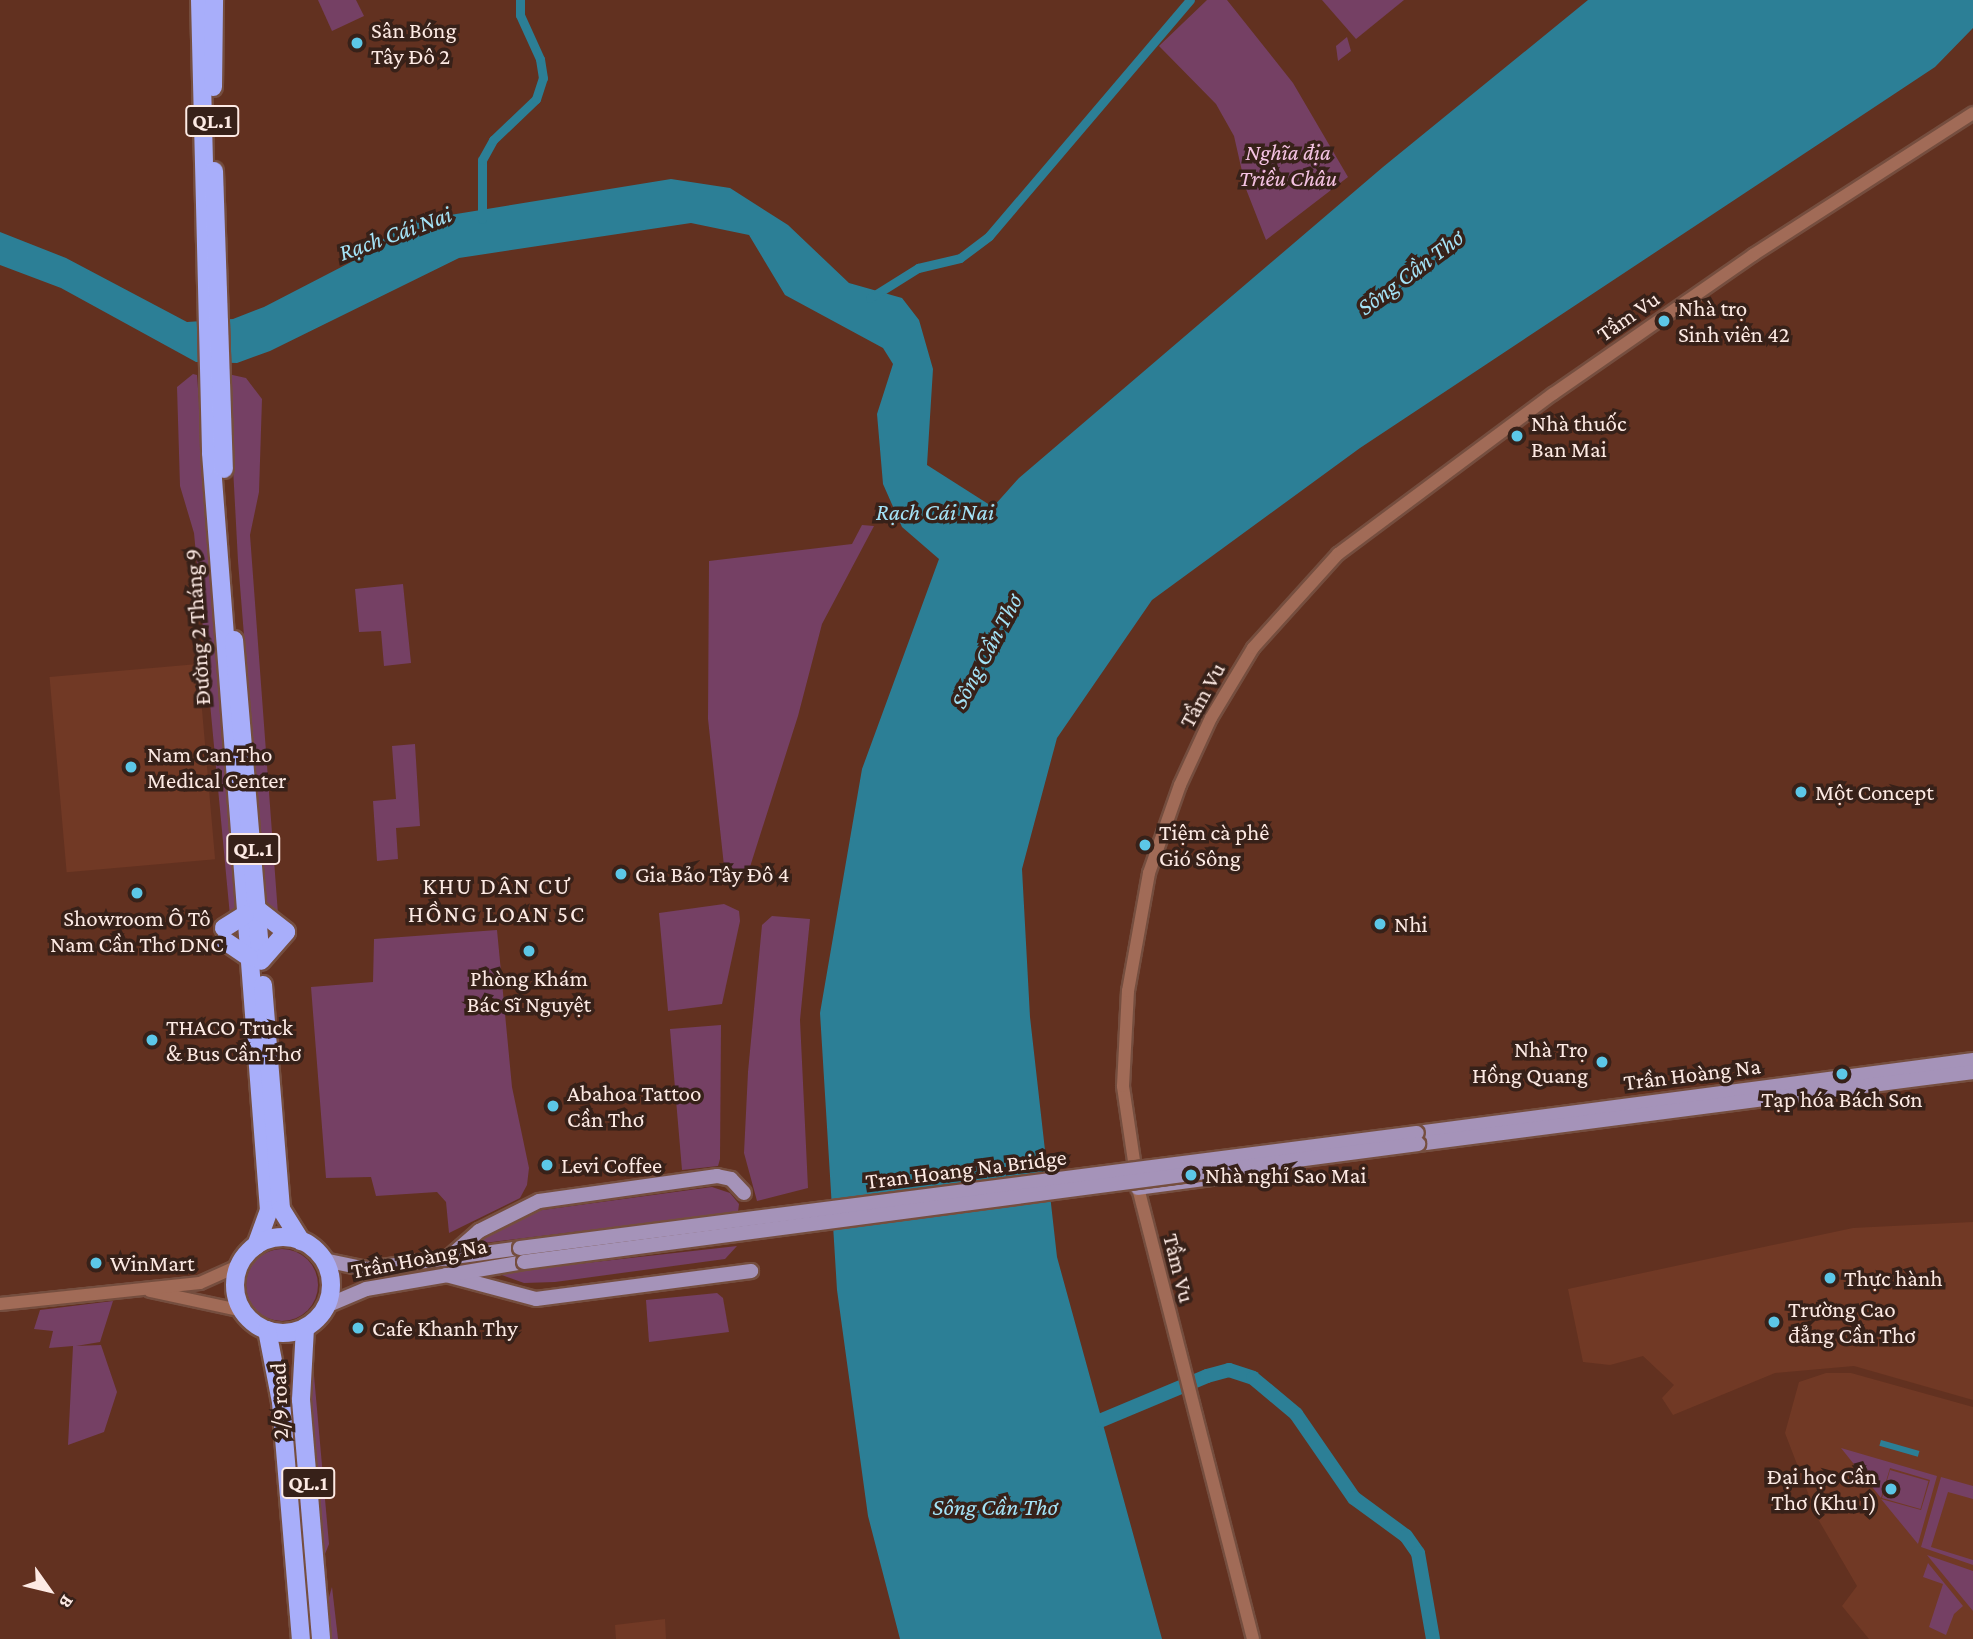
<!DOCTYPE html>
<html>
<head>
<meta charset="utf-8">
<style>
  body { margin:0 }
  #map { position:relative; width:1973px; height:1639px; overflow:hidden; background:#623120; font-family:"Crimson Pro",serif }
  div>[style] { position:absolute }
  [style*='--x'] { left:calc(var(--x)*1px); top:calc(var(--y)*1px); width:calc(var(--w)*1px); rotate:calc(var(--a)*1deg) }
  .built>* { inset:0; background:#713925; transform-origin:0 0 }
  .green>* { inset:0; background:#754064; transform-origin:0 0 }
  .round { border-radius:50% }
  .water>* { inset:0; background:#2c7f96; transform-origin:0 0 }
  .canal>* { height:9px; margin:-4.5px; padding:0 4.5px; transform-origin:4.5px; border-radius:4.5px; background:#2c7f96 }
  .river>* { height:14px; margin:-7px; padding:0 7px; transform-origin:7px; border-radius:7px; background:#2c7f96 }
  .roads { filter:drop-shadow(2px 0 #754e3f) drop-shadow(-2px 0 #754e3f) drop-shadow(0 2px #754e3f) drop-shadow(0 -2px #754e3f) }
  .minor>* { height:12px; margin:-6px; padding:0 6px; transform-origin:6px; border-radius:6px; background:#a16b57 }
  .major>* { height:14px; margin:-7px; padding:0 7px; transform-origin:7px; border-radius:7px; background:#a593b9 }
  .highway>* { height:18px; margin:-9px; padding:0 9px; transform-origin:9px; border-radius:9px; background:#a8aefa }
  .highway>.ring { margin:-9px; padding:0; box-sizing:content-box; background:none; border:18px solid #a8aefa; border-radius:50% }
  .bridges { filter:drop-shadow(2px 0 #754e3f) drop-shadow(-2px 0 #754e3f) drop-shadow(0 2px #754e3f) drop-shadow(0 -2px #754e3f) }
  .major-bridge>* { height:14px; margin:-7px; padding:0 7px; transform-origin:7px; border-radius:7px; background:#a593b9 }
  .dots>* { width:19px; height:19px; translate:-50% -50%; box-sizing:border-box; border:4px solid #372119; border-radius:50% }
  span { translate:-50% -50%; white-space:nowrap; text-align:center; line-height:1.15; -webkit-text-stroke:7px #372119; paint-order:stroke }
  .shield-label span { padding:2px 5px; background:#372119; border:2px solid; border-radius:5px; -webkit-text-stroke-width:0 }
  .shield-label { font-size:21px; color:#fdeae4; font-weight:700 }
  .poi-label { font-size:23px; color:#fdeae4 }
  .left { translate:0 -50%; text-align:left }
  .right { translate:-100% -50%; text-align:right }
  .park-label { font-size:23px; color:#f5c3e3; font-style:italic }
  .street-label { font-size:23px; color:#fdeae4 }
  .water-label { font-size:24px; color:#a4e3f7; font-style:italic }
  .neighbourhood-label { font-size:24px; color:#fdeae4; letter-spacing:2px }
  .north { position:absolute; left:14px; top:1555px; width:70px; height:70px; -webkit-text-stroke:5px #372119; paint-order:stroke; rotate:124deg; font-size:19px; font-weight:700; line-height:28px; text-align:center; color:#fdeae4 }
  .north::after { content:''; display:block; margin:auto; width:24px; height:32px; background:#fdeae4; clip-path:polygon(50% 0,100% 100%,50% 72%,0 100%) }
</style>
</head>
<body>
<div id="map">
  <div class="built">
    <i style="left:198px;top:664px;width:196px;height:149px;rotate:85deg"></i>
    <i style="clip-path:polygon(1973px 1222px,1973px 1400px,1854px 1366px,1775px 1373px,1673px 1415px,1662px 1398px,1674px 1385px,1643px 1356px,1610px 1365px,1583px 1362px,1568px 1289px,1853px 1228px)"></i>
    <i style="clip-path:polygon(1826px 1373px,1851px 1373px,1973px 1407px,1973px 1639px,1869px 1639px,1842px 1606px,1857px 1586px,1818px 1519px,1785px 1433px,1799px 1382px)"></i>
    <i style="clip-path:polygon(665px 1619px,666px 1639px,616px 1639px,615px 1625px)"></i>
  </div>
  <div class="green">
    <i style="clip-path:polygon(318px 0,356px 0,364px 16px,332px 31px)"></i>
    <i style="clip-path:polygon(1207px 0,1227px 0,1293px 83px,1348px 177px,1266px 240px,1246px 189px,1234px 136px,1216px 104px,1159px 46px)"></i>
    <i style="clip-path:polygon(1322px 0,1404px 0,1356px 39px)"></i>
    <i style="clip-path:polygon(1347px 37px,1351px 51px,1338px 61px,1336px 46px)"></i>
    <i style="clip-path:polygon(193px 374px,197px 375px,237px 915px,230px 916px,194px 533px,180px 486px,177px 387px)"></i>
    <i style="clip-path:polygon(228px 374px,246px 378px,262px 399px,259px 492px,250px 535px,278px 914px,267px 904px,264px 884px,238px 561px)"></i>
    <i style="clip-path:polygon(862px 525px,874px 526px,822px 624px,798px 716px,749px 870px,725px 875px,708px 719px,709px 561px,852px 544px)"></i>
    <i style="clip-path:polygon(403px 584px,411px 663px,384px 666px,381px 631px,359px 632px,355px 589px)"></i>
    <i style="clip-path:polygon(415px 744px,420px 826px,396px 828px,398px 859px,377px 861px,373px 801px,396px 799px,392px 746px)"></i>
    <i style="clip-path:polygon(724px 904px,739px 911px,740px 921px,722px 1004px,668px 1011px,659px 913px)"></i>
    <i style="clip-path:polygon(772px 916px,810px 919px,800px 1020px,808px 1188px,757px 1201px,744px 1153px,748px 1072px,762px 925px)"></i>
    <i style="clip-path:polygon(497px 930px,512px 1087px,529px 1168px,527px 1185px,520px 1198px,449px 1233px,446px 1202px,437px 1192px,376px 1196px,371px 1177px,326px 1178px,311px 987px,373px 982px,374px 939px)"></i>
    <i style="clip-path:polygon(721px 1025px,720px 1159px,718px 1166px,682px 1170px,670px 1029px)"></i>
    <i style="clip-path:polygon(712px 1187px,730px 1193px,739px 1204px,738px 1212px,476px 1244px,512px 1219px,535px 1211px)"></i>
    <i style="clip-path:polygon(737px 1246px,725px 1259px,555px 1282px,524px 1283px,496px 1273px)"></i>
    <i class="round" style="left:246px;top:1249px;width:72px;height:72px"></i>
    <i style="clip-path:polygon(717px 1293px,723px 1298px,729px 1332px,649px 1342px,646px 1300px)"></i>
    <i style="clip-path:polygon(113px 1301px,100px 1342px,76px 1346px,101px 1345px,117px 1392px,104px 1432px,68px 1445px,73px 1346px,49px 1348px,53px 1331px,34px 1329px,40px 1310px)"></i>
    <i style="clip-path:polygon(312px 1353px,329px 1544px,325px 1554px,321px 1553px,305px 1386px)"></i>
    <i style="clip-path:polygon(1841px 1448px,1937px 1476px,1918px 1544px,1881px 1499px,1921px 1510px,1930px 1480px,1890px 1468px,1881px 1498px)"></i>
    <i style="left:1890px;top:1470px;width:40px;height:29px;rotate:16deg"></i>
    <i style="clip-path:polygon(1941px 1477px,1973px 1486px,1973px 1499px,1948px 1492px,1931px 1547px,1973px 1560px,1973px 1565px,1921px 1547px)"></i>
    <i style="clip-path:polygon(1927px 1555px,1973px 1571px,1973px 1611px)"></i>
    <i style="clip-path:polygon(1928px 1563px,1963px 1606px,1954px 1614px,1946px 1635px,1929px 1627px,1943px 1584px,1923px 1577px)"></i>
    <i style="clip-path:polygon(332px 1587px,338px 1639px,328px 1639px,327px 1604px)"></i>
  </div>
  <div class="water">
    <i style="clip-path:polygon(1588px 0,1973px 0,1973px 28px,1935px 67px,1360px 448px,1152px 600px,1057px 738px,1022px 869px,1030px 1017px,1057px 1257px,1162px 1639px,900px 1639px,868px 1516px,837px 1290px,820px 1013px,862px 769px,939px 559px,902px 527px,883px 484px,877px 414px,893px 364px,883px 348px,785px 295px,749px 235px,691px 223px,459px 258px,270px 351px,237px 363px,196px 362px,61px 288px,0 265px,0 232px,66px 258px,187px 322px,233px 319px,264px 307px,353px 261px,407px 222px,671px 179px,730px 188px,788px 225px,849px 283px,902px 298px,919px 320px,933px 369px,927px 465px,993px 507px,1019px 478px,1383px 167px)"></i>
    <i style="left:1881px;top:1440px;width:40px;height:6px;rotate:16deg"></i>
  </div>
  <div class="canal">
    <i style="--x:482;--y:219;--w:59;--a:-90"></i>
    <i style="--x:482;--y:160;--w:23;--a:-61"></i>
    <i style="--x:493;--y:140;--w:59;--a:-43.6"></i>
    <i style="--x:536;--y:99;--w:22;--a:-72"></i>
    <i style="--x:543;--y:78;--w:19;--a:-99"></i>
    <i style="--x:540;--y:59;--w:48;--a:-114.4"></i>
    <i style="--x:520;--y:15;--w:15;--a:-90"></i>
    <i style="--x:870;--y:298;--w:57;--a:-32"></i>
    <i style="--x:918;--y:268;--w:43;--a:-13.4"></i>
    <i style="--x:960;--y:258;--w:36;--a:-37"></i>
    <i style="--x:989;--y:236;--w:310;--a:-49.6"></i>
  </div>
  <div class="river">
    <i style="--x:1102;--y:1420;--w:114;--a:-22.7"></i>
    <i style="--x:1207;--y:1376;--w:23;--a:-15"></i>
    <i style="--x:1229;--y:1370;--w:25;--a:18"></i>
    <i style="--x:1253;--y:1378;--w:56;--a:39.9"></i>
    <i style="--x:1296;--y:1414;--w:102;--a:55.4"></i>
    <i style="--x:1354;--y:1498;--w:64;--a:36.2"></i>
    <i style="--x:1406;--y:1536;--w:21;--a:55"></i>
    <i style="--x:1418;--y:1553;--w:87;--a:80.1"></i>
  </div>
  <div class="roads">
    <div class="minor">
      <i style="--x:150;--y:1291;--w:95;--a:12.1"></i>
      <i style="--x:0;--y:1304;--w:201;--a:-6"></i>
      <i style="--x:200;--y:1283;--w:44;--a:-24.2"></i>
      <i style="--x:1253;--y:1639;--w:465;--a:-104.3"></i>
      <i style="--x:1138;--y:1188;--w:103;--a:-98.4"></i>
      <i style="--x:1123;--y:1086;--w:95;--a:-87"></i>
      <i style="--x:1128;--y:991;--w:120;--a:-79.9"></i>
      <i style="--x:1149;--y:873;--w:93;--a:-70.6"></i>
      <i style="--x:1180;--y:785;--w:74;--a:-65.2"></i>
      <i style="--x:1211;--y:718;--w:82;--a:-59"></i>
      <i style="--x:1253;--y:648;--w:127;--a:-47.9"></i>
      <i style="--x:1338;--y:554;--w:268;--a:-36.7"></i>
      <i style="--x:1553;--y:394;--w:244;--a:-34.8"></i>
      <i style="--x:1753;--y:255;--w:262;--a:-32.8"></i>
    </div>
    <div class="major">
      <i style="--x:1417;--y:1133;--w:561;--a:-7.48"></i>
      <i style="--x:1418;--y:1144;--w:560;--a:-7.39"></i>
      <i style="--x:1138;--y:1188;--w:97;--a:-7.7"></i>
      <i style="--x:447;--y:1259;--w:43;--a:-41.2"></i>
      <i style="--x:479;--y:1231;--w:67;--a:-26.6"></i>
      <i style="--x:539;--y:1201;--w:180;--a:-8"></i>
      <i style="--x:717;--y:1176;--w:14;--a:12"></i>
      <i style="--x:731;--y:1179;--w:19;--a:47"></i>
      <i style="--x:324;--y:1260;--w:44;--a:11.8"></i>
      <i style="--x:367;--y:1269;--w:154;--a:-7.8"></i>
      <i style="--x:446;--y:1275;--w:93;--a:14.9"></i>
      <i style="--x:536;--y:1299;--w:217;--a:-7.4"></i>
      <i style="--x:326;--y:1306;--w:43;--a:-23"></i>
      <i style="--x:366;--y:1289;--w:160;--a:-9.7"></i>
    </div>
    <div class="highway">
      <i style="--x:200;--y:0;--w:453;--a:88.6"></i>
      <i style="--x:211;--y:453;--w:759;--a:85.62"></i>
      <i style="--x:269;--y:1210;--w:38;--a:110"></i>
      <i style="--x:213;--y:87;--w:87;--a:-89.3"></i>
      <i style="--x:214;--y:171;--w:298;--a:88.1"></i>
      <i style="--x:234;--y:640;--w:308;--a:85.2"></i>
      <i style="--x:257;--y:909;--w:37;--a:38"></i>
      <i style="--x:286;--y:932;--w:38;--a:131"></i>
      <i style="--x:224;--y:928;--w:25;--a:-32"></i>
      <i style="--x:225;--y:941;--w:29;--a:34"></i>
      <i style="--x:263;--y:985;--w:225;--a:85.4"></i>
      <i style="--x:281;--y:1209;--w:38;--a:58"></i>
      <i class="ring" style="left:235px;top:1237px;width:78px;height:78px"></i>
      <i style="--x:305;--y:1328;--w:72;--a:93.2"></i>
      <i style="--x:301;--y:1400;--w:240;--a:85.2"></i>
      <i style="--x:267;--y:1330;--w:73;--a:79"></i>
      <i style="--x:281;--y:1402;--w:238;--a:85.2"></i>
    </div>
  </div>
  <div class="bridges">
    <div class="major-bridge">
      <i style="--x:520;--y:1248;--w:904;--a:-7.31"></i>
      <i style="--x:524;--y:1262;--w:902;--a:-7.52"></i>
    </div>
  </div>
  <div class="dots">
    <i style="left:357px;top:43px;background:#5cc7e7"></i>
    <i style="left:1664px;top:321px;background:#5cc7e7"></i>
    <i style="left:1517px;top:436px;background:#5cc7e7"></i>
    <i style="left:131px;top:767px;background:#5cc7e7"></i>
    <i style="left:1801px;top:792px;background:#5cc7e7"></i>
    <i style="left:1145px;top:845px;background:#5cc7e7"></i>
    <i style="left:621px;top:874px;background:#5cc7e7"></i>
    <i style="left:137px;top:893px;background:#5cc7e7"></i>
    <i style="left:1380px;top:924px;background:#5cc7e7"></i>
    <i style="left:529px;top:951px;background:#5cc7e7"></i>
    <i style="left:152px;top:1040px;background:#5cc7e7"></i>
    <i style="left:1602px;top:1062px;background:#5cc7e7"></i>
    <i style="left:1842px;top:1074px;background:#5cc7e7"></i>
    <i style="left:553px;top:1106px;background:#5cc7e7"></i>
    <i style="left:547px;top:1165px;background:#5cc7e7"></i>
    <i style="left:1191px;top:1175px;background:#5cc7e7"></i>
    <i style="left:96px;top:1263px;background:#5cc7e7"></i>
    <i style="left:1830px;top:1278px;background:#5cc7e7"></i>
    <i style="left:1774px;top:1322px;background:#5cc7e7"></i>
    <i style="left:358px;top:1328px;background:#5cc7e7"></i>
    <i style="left:1891px;top:1489px;background:#5cc7e7"></i>
  </div>
  <div class="shield-label">
    <span style="left:212px;top:121px">QL.1</span>
    <span style="left:253px;top:849px">QL.1</span>
    <span style="left:308px;top:1483px">QL.1</span>
  </div>
  <div class="poi-label">
    <span class="left" style="left:371px;top:43px">Sân Bóng<br>Tây Đô 2</span>
    <span class="left" style="left:1678px;top:321px">Nhà trọ<br>Sinh viên 42</span>
    <span class="left" style="left:1531px;top:436px">Nhà thuốc<br>Ban Mai</span>
    <span class="left" style="left:147px;top:767px">Nam Can Tho<br>Medical Center</span>
    <span class="left" style="left:1815px;top:792px">Một Concept</span>
    <span class="left" style="left:1159px;top:845px">Tiệm cà phê<br>Gió Sông</span>
    <span class="left" style="left:635px;top:874px">Gia Bảo Tây Đô 4</span>
    <span style="left:137px;top:931px">Showroom Ô Tô<br>Nam Cần Thơ DNC</span>
    <span class="left" style="left:1394px;top:924px">Nhi</span>
    <span style="left:529px;top:991px">Phòng Khám<br>Bác Sĩ Nguyệt</span>
    <span class="left" style="left:166px;top:1040px">THACO Truck<br>&amp; Bus Cần Thơ</span>
    <span class="right" style="left:1588px;top:1062px">Nhà Trọ<br>Hồng Quang</span>
    <span class="left" style="left:567px;top:1106px">Abahoa Tattoo<br>Cần Thơ</span>
    <span style="left:1842px;top:1099px">Tạp hóa Bách Sơn</span>
    <span class="left" style="left:561px;top:1165px">Levi Coffee</span>
    <span class="left" style="left:1205px;top:1175px">Nhà nghỉ Sao Mai</span>
    <span class="left" style="left:110px;top:1263px">WinMart</span>
    <span class="left" style="left:1844px;top:1278px">Thực hành</span>
    <span class="left" style="left:1788px;top:1322px">Trường Cao<br>đẳng Cần Thơ</span>
    <span class="left" style="left:372px;top:1328px">Cafe Khanh Thy</span>
    <span class="right" style="left:1877px;top:1489px">Đại học Cần<br>Thơ (Khu I)</span>
  </div>
  <div class="park-label">
    <span style="left:1288px;top:165px">Nghĩa địa<br>Triều Châu</span>
  </div>
  <div class="street-label">
    <span style="left:1628px;top:316px;rotate:-35deg">Tầm Vu</span>
    <span style="left:197px;top:627px;rotate:-94deg">Đường 2 Tháng 9</span>
    <span style="left:1202px;top:695px;rotate:-61deg">Tầm Vu</span>
    <span style="left:1692px;top:1074px;rotate:-7deg">Trần Hoàng Na</span>
    <span style="left:966px;top:1169px;rotate:-7deg">Tran Hoang Na Bridge</span>
    <span style="left:419px;top:1258px;rotate:-11deg">Trần Hoàng Na</span>
    <span style="left:1179px;top:1268px;rotate:76deg">Tầm Vu</span>
    <span style="left:279px;top:1401px;rotate:-92deg">2/9 road</span>
  </div>
  <div class="water-label">
    <span style="left:395px;top:233px;rotate:-20deg">Rạch Cái Nai</span>
    <span style="left:1410px;top:272px;rotate:-37deg">Sông Cần Thơ</span>
    <span style="left:935px;top:512px">Rạch Cái Nai</span>
    <span style="left:986px;top:651px;rotate:-62deg">Sông Cần Thơ</span>
    <span style="left:995px;top:1507px">Sông Cần Thơ</span>
  </div>
  <div class="neighbourhood-label">
    <span style="left:497px;top:900px">KHU DÂN CƯ<br>HỒNG LOAN 5C</span>
  </div>
  <div class="north">B</div>
</div>
</body>
</html>
